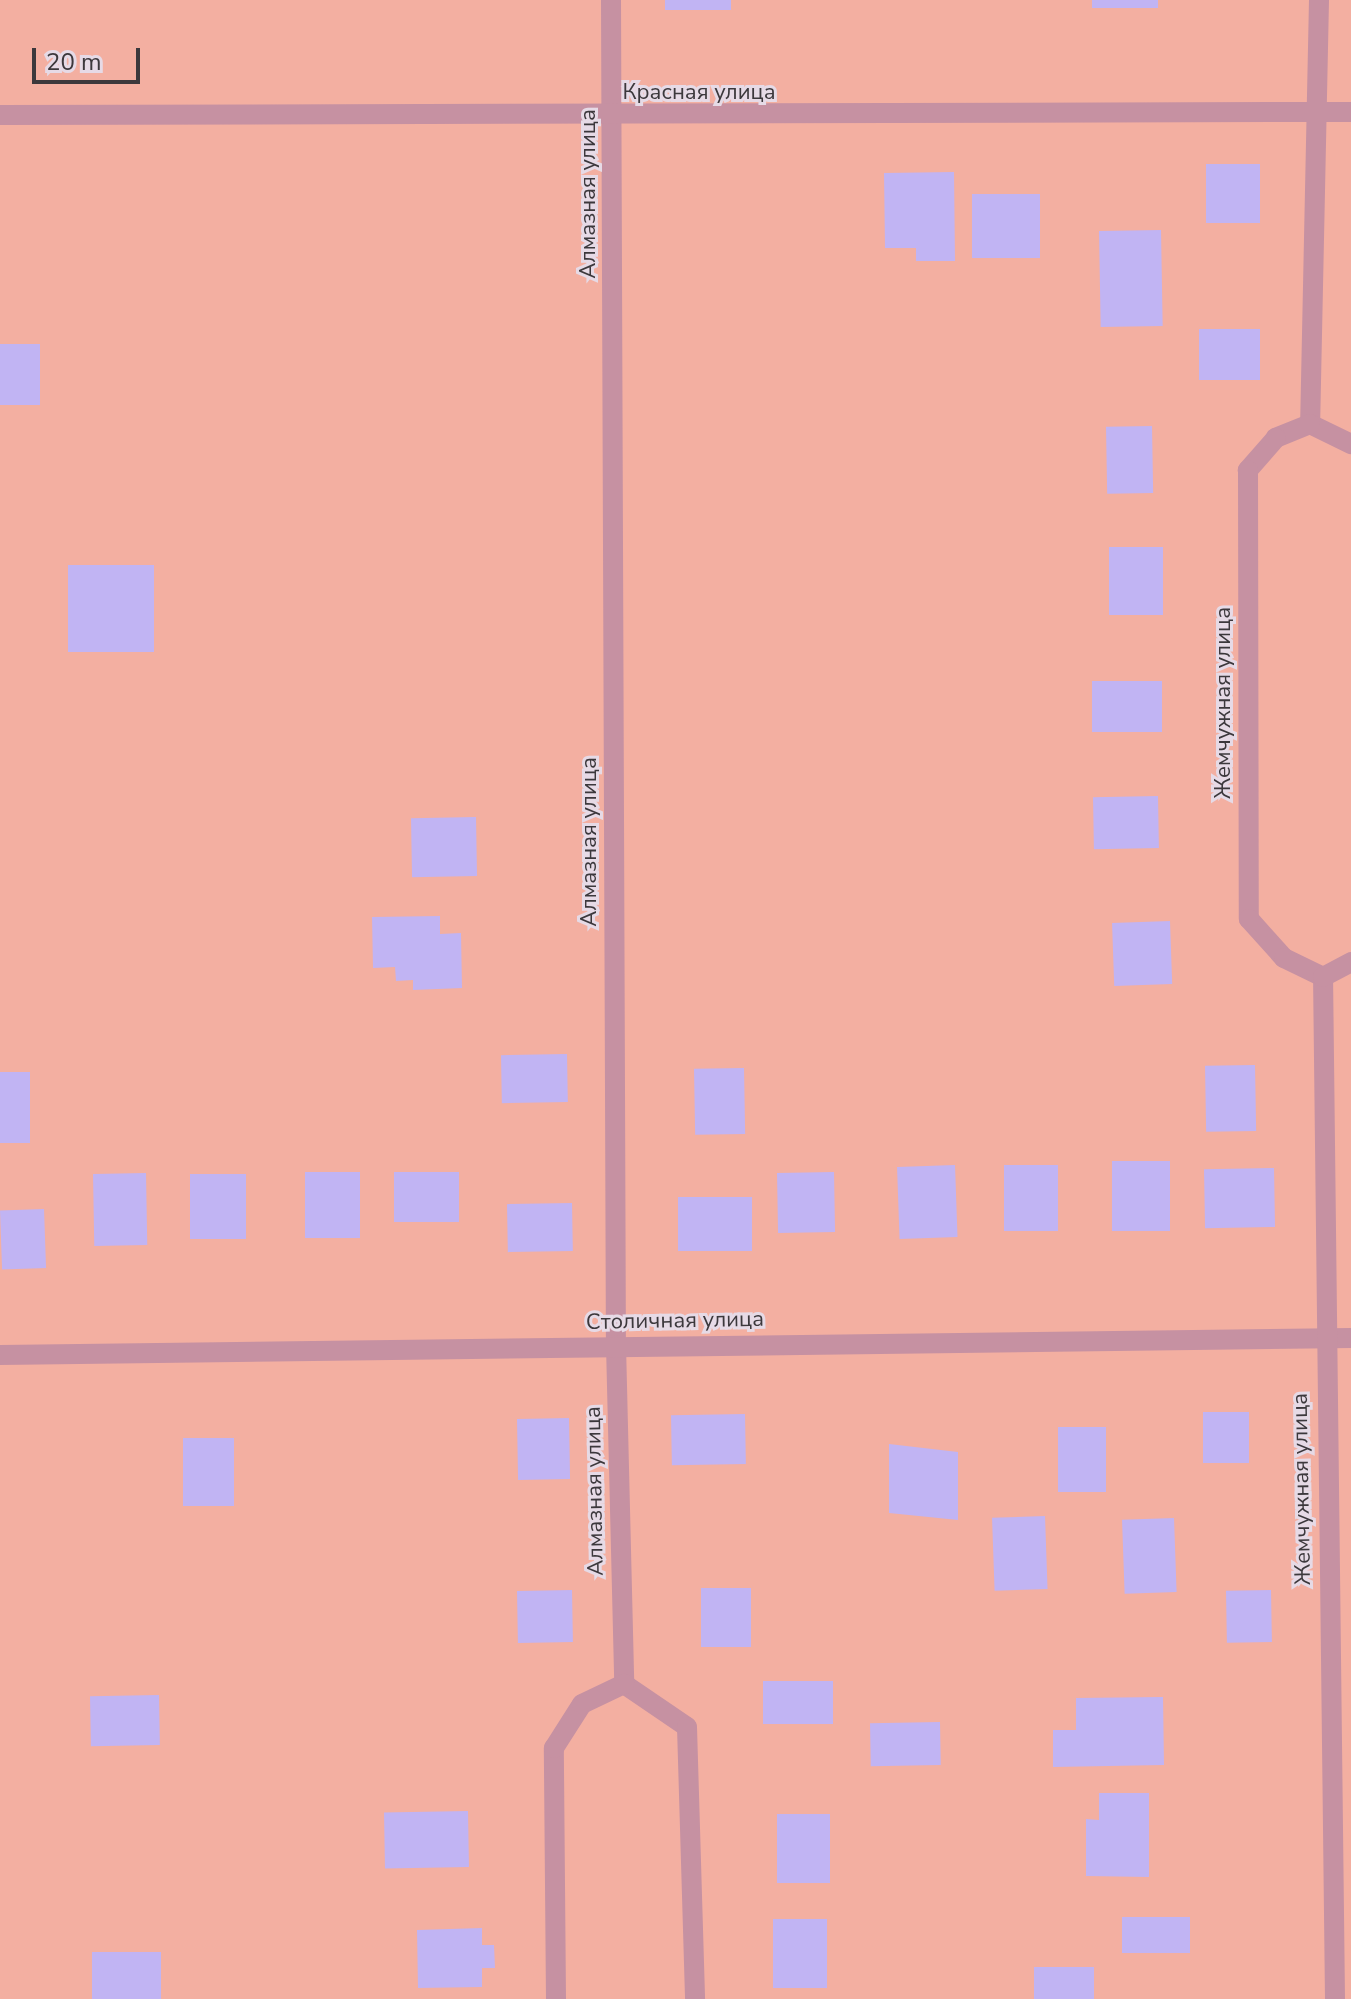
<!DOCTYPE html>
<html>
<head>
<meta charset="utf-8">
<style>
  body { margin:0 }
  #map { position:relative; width:1351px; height:1999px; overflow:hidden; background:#e6dae6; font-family:"Nunito Sans",sans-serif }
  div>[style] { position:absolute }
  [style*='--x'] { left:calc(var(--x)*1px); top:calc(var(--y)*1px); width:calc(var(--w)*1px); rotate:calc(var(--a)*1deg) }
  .green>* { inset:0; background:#f3afa1; transform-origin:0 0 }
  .building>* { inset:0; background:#c1b4f3; transform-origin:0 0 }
  .minor>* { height:20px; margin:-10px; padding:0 10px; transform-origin:10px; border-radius:10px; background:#c691a2 }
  span { translate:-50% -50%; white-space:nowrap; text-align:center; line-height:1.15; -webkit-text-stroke:6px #e6dae6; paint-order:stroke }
  .street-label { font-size:22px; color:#3c383c }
  .scale { position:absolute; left:32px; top:48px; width:108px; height:36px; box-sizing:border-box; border:4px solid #3c383c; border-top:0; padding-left:10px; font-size:24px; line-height:28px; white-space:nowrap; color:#3c383c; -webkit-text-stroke:6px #e6dae6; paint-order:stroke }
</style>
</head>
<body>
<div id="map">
  <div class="green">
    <i style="left:0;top:0;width:1351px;height:1999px"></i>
  </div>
  <div class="building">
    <i style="left:665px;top:0;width:66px;height:10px"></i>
    <i style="left:1092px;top:0;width:66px;height:8px"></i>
    <i style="left:1260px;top:164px;width:59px;height:54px;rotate:90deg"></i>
    <i style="clip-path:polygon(954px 172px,955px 261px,916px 261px,916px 248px,885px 248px,884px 173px)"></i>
    <i style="left:972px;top:194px;width:68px;height:64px"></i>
    <i style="left:1161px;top:230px;width:96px;height:62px;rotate:89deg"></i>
    <i style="left:1260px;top:329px;width:51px;height:61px;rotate:90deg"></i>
    <i style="left:0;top:344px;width:40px;height:61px"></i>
    <i style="left:1152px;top:426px;width:67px;height:46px;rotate:89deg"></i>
    <i style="left:1109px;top:547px;width:54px;height:68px"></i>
    <i style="left:68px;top:565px;width:86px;height:87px"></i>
    <i style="left:1162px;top:681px;width:51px;height:70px;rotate:90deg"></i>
    <i style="left:1158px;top:796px;width:52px;height:65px;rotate:89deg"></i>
    <i style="left:476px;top:817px;width:59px;height:65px;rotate:89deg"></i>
    <i style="clip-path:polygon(440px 916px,440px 934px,461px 933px,462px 988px,413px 990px,413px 980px,396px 981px,395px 967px,373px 968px,372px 917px)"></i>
    <i style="left:1170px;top:921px;width:63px;height:58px;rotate:88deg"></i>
    <i style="left:567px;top:1054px;width:48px;height:66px;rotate:89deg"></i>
    <i style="left:1255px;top:1065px;width:66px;height:50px;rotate:89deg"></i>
    <i style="left:744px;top:1068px;width:66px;height:50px;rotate:89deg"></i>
    <i style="left:0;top:1072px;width:30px;height:71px"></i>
    <i style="left:1112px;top:1161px;width:58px;height:70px"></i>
    <i style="left:955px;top:1165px;width:72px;height:58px;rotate:88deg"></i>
    <i style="left:1058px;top:1165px;width:66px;height:54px;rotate:90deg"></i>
    <i style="left:1274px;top:1168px;width:59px;height:70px;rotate:89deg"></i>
    <i style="left:305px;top:1172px;width:55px;height:66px"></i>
    <i style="left:394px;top:1172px;width:65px;height:50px"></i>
    <i style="left:834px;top:1172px;width:60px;height:57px;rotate:89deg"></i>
    <i style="left:146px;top:1173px;width:72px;height:53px;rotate:89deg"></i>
    <i style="left:246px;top:1174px;width:65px;height:56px;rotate:90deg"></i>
    <i style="left:678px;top:1197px;width:74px;height:54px"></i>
    <i style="left:572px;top:1203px;width:48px;height:65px;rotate:89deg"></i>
    <i style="left:44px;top:1209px;width:59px;height:44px;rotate:88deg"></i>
    <i style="left:1249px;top:1412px;width:51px;height:46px;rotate:90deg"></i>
    <i style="left:745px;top:1414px;width:50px;height:74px;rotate:89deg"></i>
    <i style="left:569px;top:1418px;width:61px;height:52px;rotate:89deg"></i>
    <i style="left:1106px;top:1427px;width:65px;height:48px;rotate:90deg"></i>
    <i style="left:183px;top:1438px;width:51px;height:68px"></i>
    <i style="clip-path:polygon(889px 1444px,958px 1452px,958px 1520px,889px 1513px)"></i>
    <i style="left:1045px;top:1516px;width:73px;height:53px;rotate:88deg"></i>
    <i style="left:1174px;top:1518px;width:74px;height:52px;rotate:88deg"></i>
    <i style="left:701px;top:1588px;width:50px;height:59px"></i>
    <i style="left:572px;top:1590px;width:52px;height:55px;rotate:89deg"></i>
    <i style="left:1271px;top:1590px;width:52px;height:45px;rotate:89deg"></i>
    <i style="left:833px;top:1681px;width:43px;height:70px;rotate:90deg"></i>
    <i style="left:159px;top:1695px;width:50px;height:69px;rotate:89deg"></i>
    <i style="clip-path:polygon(1163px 1697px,1164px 1765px,1053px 1767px,1053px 1730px,1076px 1730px,1076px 1698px)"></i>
    <i style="left:940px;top:1722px;width:43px;height:70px;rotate:89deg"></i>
    <i style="clip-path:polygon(1099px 1793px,1149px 1793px,1149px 1877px,1086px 1876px,1086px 1819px,1099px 1820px)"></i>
    <i style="left:468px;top:1811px;width:56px;height:84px;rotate:89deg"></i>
    <i style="left:777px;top:1814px;width:53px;height:69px"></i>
    <i style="left:1122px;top:1917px;width:68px;height:36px"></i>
    <i style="left:827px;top:1919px;width:69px;height:54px;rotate:90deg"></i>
    <i style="clip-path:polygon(482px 1928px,482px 1945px,494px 1945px,495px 1968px,482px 1968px,482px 1987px,418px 1988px,417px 1930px)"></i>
    <i style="left:161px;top:1952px;width:47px;height:69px;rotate:90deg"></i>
    <i style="left:1094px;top:1967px;width:32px;height:60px;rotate:90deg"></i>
  </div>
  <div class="minor">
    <i style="--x:611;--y:0;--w:1345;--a:89.79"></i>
    <i style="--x:616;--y:1345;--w:339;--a:88.6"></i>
    <i style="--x:624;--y:1684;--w:76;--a:34.3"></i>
    <i style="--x:687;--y:1727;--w:272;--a:88.3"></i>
    <i style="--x:1319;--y:0;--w:424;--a:91.2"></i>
    <i style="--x:1310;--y:424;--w:46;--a:26"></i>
    <i style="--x:0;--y:115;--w:1351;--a:-0.13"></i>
    <i style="--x:1310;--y:424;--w:37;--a:158"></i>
    <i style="--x:1276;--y:438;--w:43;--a:131.2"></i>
    <i style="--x:1248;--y:470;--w:449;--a:89.9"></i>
    <i style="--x:1249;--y:919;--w:52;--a:48.1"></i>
    <i style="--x:1284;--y:958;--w:43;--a:26"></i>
    <i style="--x:0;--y:1355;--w:1351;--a:-0.72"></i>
    <i style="--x:556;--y:1999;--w:251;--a:-90.5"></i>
    <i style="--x:554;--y:1748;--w:52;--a:-57.5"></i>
    <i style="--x:582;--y:1704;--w:47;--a:-25.5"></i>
    <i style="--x:1335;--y:1999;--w:1022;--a:-90.67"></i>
    <i style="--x:1323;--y:977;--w:32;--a:-28"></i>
  </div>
  <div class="street-label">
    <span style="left:699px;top:93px">Красная улица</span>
    <span style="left:589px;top:194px;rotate:-90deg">Алмазная улица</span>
    <span style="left:1224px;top:703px;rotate:-90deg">Жемчужная улица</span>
    <span style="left:590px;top:842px;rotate:-90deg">Алмазная улица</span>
    <span style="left:675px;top:1321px;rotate:-1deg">Столичная улица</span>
    <span style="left:1302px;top:1489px;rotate:-91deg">Жемчужная улица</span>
    <span style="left:595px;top:1491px;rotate:-91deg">Алмазная улица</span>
  </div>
  <div class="scale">20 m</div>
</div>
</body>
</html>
